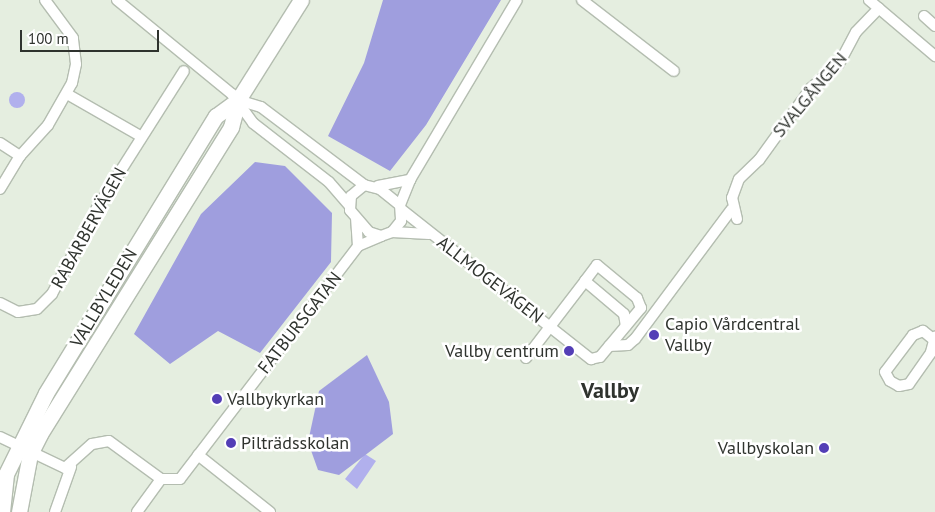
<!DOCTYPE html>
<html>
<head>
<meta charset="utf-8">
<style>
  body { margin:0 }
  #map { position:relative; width:935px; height:512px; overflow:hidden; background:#e5eee0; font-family:"PT Sans",sans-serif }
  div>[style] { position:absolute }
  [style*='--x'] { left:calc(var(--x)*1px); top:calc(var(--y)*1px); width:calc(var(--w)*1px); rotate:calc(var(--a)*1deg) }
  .green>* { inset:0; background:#b1b0ed }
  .round { border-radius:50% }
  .forest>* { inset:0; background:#9f9ede }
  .roads { filter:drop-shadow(1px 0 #b4bdb0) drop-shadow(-1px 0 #b4bdb0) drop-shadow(0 1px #b4bdb0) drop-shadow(0 -1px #b4bdb0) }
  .minor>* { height:10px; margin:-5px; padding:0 5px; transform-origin:5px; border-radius:5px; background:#fff }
  .secondary>* { height:15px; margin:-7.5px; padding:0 7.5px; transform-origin:7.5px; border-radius:7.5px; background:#fff }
  .dots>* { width:14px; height:14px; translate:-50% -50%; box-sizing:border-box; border:2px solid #fff; border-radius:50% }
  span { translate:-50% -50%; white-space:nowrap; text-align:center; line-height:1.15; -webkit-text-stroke:5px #fff; paint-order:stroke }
  .street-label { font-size:18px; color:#2f332e }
  .poi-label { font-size:18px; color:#2f332e }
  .left { translate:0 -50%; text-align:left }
  .right { translate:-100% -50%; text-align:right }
  .district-label { font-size:22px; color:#2f332e; font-weight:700 }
  .scale { position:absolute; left:20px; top:30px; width:139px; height:22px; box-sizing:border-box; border:2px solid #2f332e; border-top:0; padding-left:6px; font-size:15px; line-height:18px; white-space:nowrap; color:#2f332e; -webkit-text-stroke:4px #fff; paint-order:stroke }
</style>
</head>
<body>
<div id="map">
  <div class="green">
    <i class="round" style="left:9px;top:92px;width:16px;height:16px"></i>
    <i style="clip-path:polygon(365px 454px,376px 461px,357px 489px,345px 479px)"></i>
  </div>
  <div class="forest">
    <i style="clip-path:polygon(383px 0,501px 0,426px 125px,390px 171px,328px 136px,364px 63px)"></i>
    <i style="clip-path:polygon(255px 162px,285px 166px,332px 213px,331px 262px,260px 353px,218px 331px,170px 364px,134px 334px,201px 214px)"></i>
    <i style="clip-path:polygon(367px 355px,389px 402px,393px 434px,339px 475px,318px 470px,308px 442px,319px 391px)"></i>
  </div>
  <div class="roads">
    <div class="minor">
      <i style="--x:117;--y:0;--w:149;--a:39.3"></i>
      <i style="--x:232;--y:94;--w:36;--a:54"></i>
      <i style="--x:253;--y:123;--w:96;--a:37.8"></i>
      <i style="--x:329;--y:182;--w:30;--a:49"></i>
      <i style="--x:582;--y:0;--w:116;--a:37.7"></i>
      <i style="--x:869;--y:0;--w:87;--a:40.3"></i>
      <i style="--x:924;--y:16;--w:15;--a:42"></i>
      <i style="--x:67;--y:94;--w:86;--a:29.8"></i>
      <i style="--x:238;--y:100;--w:24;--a:17"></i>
      <i style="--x:261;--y:107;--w:129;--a:37.1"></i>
      <i style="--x:0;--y:143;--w:24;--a:33"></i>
      <i style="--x:20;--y:156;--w:42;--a:-47.9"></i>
      <i style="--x:48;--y:125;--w:48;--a:-60.3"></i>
      <i style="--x:72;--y:83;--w:19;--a:-78"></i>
      <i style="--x:76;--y:64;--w:26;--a:-97"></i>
      <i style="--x:73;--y:38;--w:47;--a:-126.4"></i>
      <i style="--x:364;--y:185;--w:16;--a:14"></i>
      <i style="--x:380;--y:189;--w:26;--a:39"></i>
      <i style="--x:400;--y:205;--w:16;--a:86"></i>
      <i style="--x:401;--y:221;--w:14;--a:129"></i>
      <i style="--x:392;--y:232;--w:12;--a:160"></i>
      <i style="--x:381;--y:236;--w:13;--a:-162"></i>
      <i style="--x:369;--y:232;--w:29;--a:-131"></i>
      <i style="--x:350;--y:210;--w:14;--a:-86"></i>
      <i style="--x:351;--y:196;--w:17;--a:-40"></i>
      <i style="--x:378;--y:186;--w:33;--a:-11"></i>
      <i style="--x:0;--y:189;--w:39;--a:-59"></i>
      <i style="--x:400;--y:205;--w:27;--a:-68"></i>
      <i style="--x:410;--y:180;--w:209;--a:-59.3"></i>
      <i style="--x:402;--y:210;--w:241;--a:38.3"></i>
      <i style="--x:591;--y:359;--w:9;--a:-13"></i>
      <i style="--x:600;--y:357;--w:64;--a:-50.1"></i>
      <i style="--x:641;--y:308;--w:11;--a:-112"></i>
      <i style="--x:637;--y:298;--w:52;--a:-140.5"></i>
      <i style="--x:597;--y:265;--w:20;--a:127"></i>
      <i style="--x:737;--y:219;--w:22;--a:-103"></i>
      <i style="--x:732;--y:198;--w:20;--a:-70"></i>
      <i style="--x:739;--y:179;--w:28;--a:-44"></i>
      <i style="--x:759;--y:160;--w:89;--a:-54.2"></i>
      <i style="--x:811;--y:88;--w:37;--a:-41"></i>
      <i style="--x:839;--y:64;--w:36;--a:-62"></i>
      <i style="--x:856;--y:32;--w:33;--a:-46"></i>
      <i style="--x:392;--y:232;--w:37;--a:3"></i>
      <i style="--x:358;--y:246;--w:25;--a:-23"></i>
      <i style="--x:0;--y:303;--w:20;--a:27"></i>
      <i style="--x:18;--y:312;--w:19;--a:-9"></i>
      <i style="--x:37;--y:309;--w:21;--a:-45"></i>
      <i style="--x:52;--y:294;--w:97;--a:-62.4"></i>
      <i style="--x:97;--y:208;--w:162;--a:-57.6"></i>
      <i style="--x:933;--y:339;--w:13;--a:-141"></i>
      <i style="--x:923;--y:331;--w:11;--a:158"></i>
      <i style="--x:913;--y:335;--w:46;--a:127.1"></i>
      <i style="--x:885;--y:372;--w:10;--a:61"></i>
      <i style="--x:890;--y:381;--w:10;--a:29"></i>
      <i style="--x:899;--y:386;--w:10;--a:-11"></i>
      <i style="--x:909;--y:384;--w:39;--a:-55"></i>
      <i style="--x:931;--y:352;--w:16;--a:-75"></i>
      <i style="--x:609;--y:346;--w:19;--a:-3"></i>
      <i style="--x:628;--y:345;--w:9;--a:-41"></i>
      <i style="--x:635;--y:339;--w:162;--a:-53.3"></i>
      <i style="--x:526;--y:358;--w:97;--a:-52.5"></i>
      <i style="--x:585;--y:281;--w:51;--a:40.2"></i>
      <i style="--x:624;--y:314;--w:12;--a:81"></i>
      <i style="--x:0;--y:437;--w:72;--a:25.5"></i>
      <i style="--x:65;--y:468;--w:36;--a:-42"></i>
      <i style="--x:92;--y:444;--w:17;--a:-10"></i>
      <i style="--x:109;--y:441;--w:64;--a:36.2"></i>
      <i style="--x:161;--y:479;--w:19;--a:0"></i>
      <i style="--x:180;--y:479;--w:293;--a:-52.6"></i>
      <i style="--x:358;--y:246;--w:27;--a:-94"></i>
      <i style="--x:198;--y:455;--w:92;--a:38.4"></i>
      <i style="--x:55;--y:512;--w:48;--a:-70.4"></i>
      <i style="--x:137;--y:512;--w:41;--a:-54"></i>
    </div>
    <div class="secondary">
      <i style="--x:2;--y:512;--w:38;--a:-84"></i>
      <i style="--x:6;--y:474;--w:90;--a:-63.7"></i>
      <i style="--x:46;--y:393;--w:325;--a:-58.5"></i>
      <i style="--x:216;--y:116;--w:27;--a:-36"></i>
      <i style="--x:19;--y:512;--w:59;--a:-79.3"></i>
      <i style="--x:30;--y:454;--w:22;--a:-63"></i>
      <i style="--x:40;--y:434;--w:362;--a:-58.1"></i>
      <i style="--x:231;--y:127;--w:28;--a:-75"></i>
      <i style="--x:238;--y:100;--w:118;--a:-57.8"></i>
    </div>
  </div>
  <div class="dots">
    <i style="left:654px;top:335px;background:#533eb6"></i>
    <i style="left:569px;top:351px;background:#533eb6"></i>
    <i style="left:217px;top:399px;background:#533eb6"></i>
    <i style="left:231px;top:443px;background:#533eb6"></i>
    <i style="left:824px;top:448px;background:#533eb6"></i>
  </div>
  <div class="street-label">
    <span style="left:810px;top:95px;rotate:-50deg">SVALGÅNGEN</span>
    <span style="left:89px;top:228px;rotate:-61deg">RABARBERVÄGEN</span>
    <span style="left:490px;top:280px;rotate:38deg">ALLMOGEVÄGEN</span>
    <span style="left:104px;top:298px;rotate:-59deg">VALLBYLEDEN</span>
    <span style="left:300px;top:323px;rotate:-52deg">FATBURSGATAN</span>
  </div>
  <div class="poi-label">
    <span class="left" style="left:665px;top:335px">Capio Vårdcentral<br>Vallby</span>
    <span class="right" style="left:559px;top:351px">Vallby centrum</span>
    <span class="left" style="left:227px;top:399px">Vallbykyrkan</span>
    <span class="left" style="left:241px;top:443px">Pilträdsskolan</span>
    <span class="right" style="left:814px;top:448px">Vallbyskolan</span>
  </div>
  <div class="district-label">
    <span style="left:610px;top:391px">Vallby</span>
  </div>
  <div class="scale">100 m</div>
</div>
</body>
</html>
